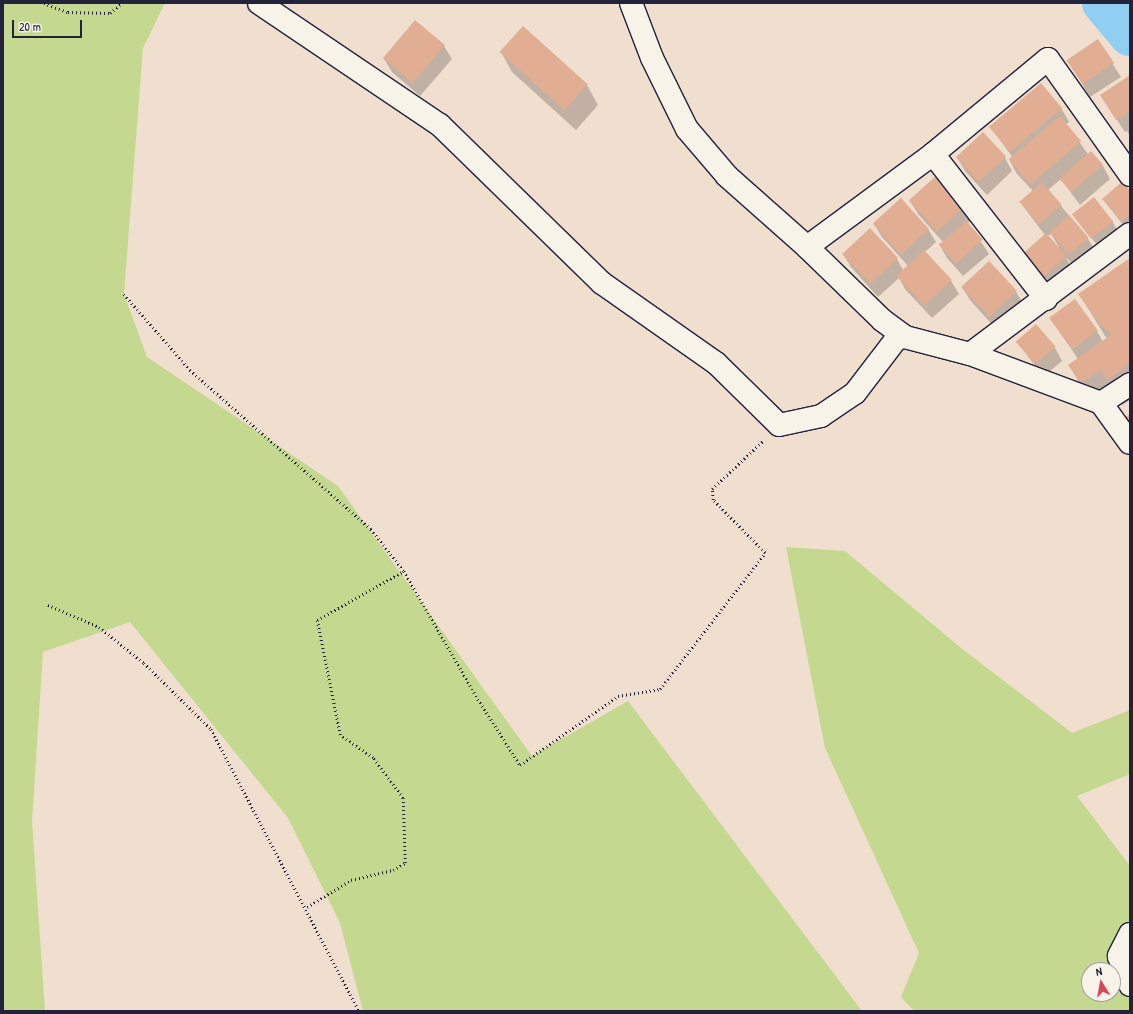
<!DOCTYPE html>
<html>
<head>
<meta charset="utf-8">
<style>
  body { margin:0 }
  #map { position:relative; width:1133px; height:1014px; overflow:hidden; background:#f0dece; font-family:"Patrick Hand",sans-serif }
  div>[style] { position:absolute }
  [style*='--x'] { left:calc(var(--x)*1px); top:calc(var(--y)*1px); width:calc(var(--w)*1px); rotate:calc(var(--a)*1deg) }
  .green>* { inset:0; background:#c4d98f }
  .shadow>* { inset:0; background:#0003 }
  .river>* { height:42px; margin:-21px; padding:0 21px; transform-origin:21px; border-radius:21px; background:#90cff1 }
  .building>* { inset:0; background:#e1ae93; transform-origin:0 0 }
  .path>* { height:2.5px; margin-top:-1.25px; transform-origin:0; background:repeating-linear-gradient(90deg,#22223b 0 1px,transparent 0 4px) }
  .roads { filter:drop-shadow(1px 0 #22223b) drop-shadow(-1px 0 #22223b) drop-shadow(0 1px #22223b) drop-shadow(0 -1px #22223b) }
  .street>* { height:22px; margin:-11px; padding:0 11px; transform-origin:11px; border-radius:11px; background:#f7f3e8 }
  span { translate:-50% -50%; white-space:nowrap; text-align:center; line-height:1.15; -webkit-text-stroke:3px #f7f3e8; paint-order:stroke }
  .frame { position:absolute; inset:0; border:4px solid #22223b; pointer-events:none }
  .north { position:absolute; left:1081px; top:962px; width:40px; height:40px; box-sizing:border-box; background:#f7f3e8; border:1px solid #a29fa3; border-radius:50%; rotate:349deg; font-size:11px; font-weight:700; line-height:16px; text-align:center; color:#22223b }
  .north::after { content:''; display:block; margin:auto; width:14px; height:18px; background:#d1495b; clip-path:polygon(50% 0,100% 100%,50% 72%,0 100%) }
  .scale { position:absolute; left:12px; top:20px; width:70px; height:18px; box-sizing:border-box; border:2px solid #22223b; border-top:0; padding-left:5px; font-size:12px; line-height:14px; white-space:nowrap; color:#22223b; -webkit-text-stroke:3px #f7f3e8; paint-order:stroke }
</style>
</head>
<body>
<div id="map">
  <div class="green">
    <i style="clip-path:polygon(3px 3px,165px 3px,143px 48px,124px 294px,147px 357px,338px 486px,532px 756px,628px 701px,862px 1011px,363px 1011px,340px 923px,288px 818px,130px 622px,43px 652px,32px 821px,45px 1011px,3px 1011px)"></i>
    <i style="clip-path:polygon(evenodd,786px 547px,845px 551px,961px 648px,1072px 733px,1130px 710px,1130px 774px,1077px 796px,1130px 866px,1130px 1011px,914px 1011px,901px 997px,919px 953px,825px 748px,786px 547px,1089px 970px,1113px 970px,1113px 994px,1089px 994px,1089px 970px)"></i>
  </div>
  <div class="shadow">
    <i style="clip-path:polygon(1097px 40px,1121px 77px,1090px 97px,1075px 72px)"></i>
    <i style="clip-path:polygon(444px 46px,452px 59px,420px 96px,392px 72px,384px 59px)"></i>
    <i style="clip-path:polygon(501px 52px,587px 85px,598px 105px,576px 130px,512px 72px)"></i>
    <i style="clip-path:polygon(1130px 77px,1130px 136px,1127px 131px,1125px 132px,1109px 108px)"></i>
    <i style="clip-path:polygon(evenodd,1061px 108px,1069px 122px,1066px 124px,1088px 154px,1091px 152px,1103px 166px,1110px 179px,1080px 205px,1061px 179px,1048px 190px,1088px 239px,1096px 252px,1077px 268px,1066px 258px,1073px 270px,1051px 288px,1024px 253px,1045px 235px,1020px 202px,1033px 191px,1017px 174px,1010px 161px,1013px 158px,991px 127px,1061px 108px,1051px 234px,1059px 247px,1058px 247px,1048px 236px,1051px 234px)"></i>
    <i style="clip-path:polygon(957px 157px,1005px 158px,1012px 171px,987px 195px,965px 171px)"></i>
    <i style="clip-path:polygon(937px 177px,972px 220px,968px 223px,989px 254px,963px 276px,947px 258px,939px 244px,943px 242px,918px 214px,910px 201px)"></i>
    <i style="clip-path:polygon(1130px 192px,1130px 234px,1103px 199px)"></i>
    <i style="clip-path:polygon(1074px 215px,1112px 221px,1120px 235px,1101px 250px)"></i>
    <i style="clip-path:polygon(874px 224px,928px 229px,936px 242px,925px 252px,951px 281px,959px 294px,932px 318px,905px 289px,899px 278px,878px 297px,851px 267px,843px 254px,897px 259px,903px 270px,908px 266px,882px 237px)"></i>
    <i style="clip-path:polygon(1130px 259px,1130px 400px,1122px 405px,1115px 395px,1084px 391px,1069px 365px,1078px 359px,1050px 318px,1097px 331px,1103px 342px,1107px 339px,1079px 294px)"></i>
    <i style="clip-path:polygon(989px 262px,1016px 292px,1024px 305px,997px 330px,970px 300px,962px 287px)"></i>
    <i style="clip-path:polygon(1017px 341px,1055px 348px,1062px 361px,1043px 377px)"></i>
  </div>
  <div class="river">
    <i style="--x:1103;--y:3;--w:42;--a:49.8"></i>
  </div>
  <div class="building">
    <i style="left:415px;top:20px;width:39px;height:50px;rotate:40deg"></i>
    <i style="left:523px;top:26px;width:87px;height:35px;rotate:42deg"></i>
    <i style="left:1098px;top:39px;width:29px;height:38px;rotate:56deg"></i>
    <i style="clip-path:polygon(1130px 75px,1130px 111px,1116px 120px,1100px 95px)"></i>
    <i style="left:1041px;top:83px;width:33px;height:68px;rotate:50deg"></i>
    <i style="left:1060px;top:116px;width:33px;height:67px;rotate:50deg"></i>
    <i style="left:983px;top:132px;width:34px;height:37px;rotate:47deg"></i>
    <i style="left:1091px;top:151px;width:18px;height:42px;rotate:49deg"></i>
    <i style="left:937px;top:175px;width:42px;height:38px;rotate:48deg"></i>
    <i style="clip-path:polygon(1123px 181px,1130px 191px,1130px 215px,1122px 222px,1102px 199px)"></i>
    <i style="left:1042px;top:182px;width:30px;height:30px;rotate:49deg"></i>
    <i style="left:1094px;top:197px;width:31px;height:28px;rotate:52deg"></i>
    <i style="left:901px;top:198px;width:42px;height:38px;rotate:48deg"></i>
    <i style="left:1069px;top:215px;width:30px;height:26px;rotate:49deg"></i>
    <i style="left:966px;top:221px;width:25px;height:36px;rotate:48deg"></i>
    <i style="left:870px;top:228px;width:41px;height:38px;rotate:47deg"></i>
    <i style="left:1046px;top:233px;width:31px;height:30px;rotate:48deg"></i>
    <i style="left:924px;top:250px;width:41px;height:38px;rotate:47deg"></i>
    <i style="clip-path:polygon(1130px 258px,1130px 363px,1107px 380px,1100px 370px,1081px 383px,1068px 365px,1112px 334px,1101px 326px,1078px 294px)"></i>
    <i style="left:989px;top:261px;width:41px;height:38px;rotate:47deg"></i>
    <i style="left:1075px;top:299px;width:39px;height:32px;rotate:54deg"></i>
    <i style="left:1036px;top:324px;width:30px;height:27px;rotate:49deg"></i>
    <i style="clip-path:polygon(1130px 414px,1130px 426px,1124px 418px)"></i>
  </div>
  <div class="path">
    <i style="--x:44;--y:3;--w:26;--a:21"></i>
    <i style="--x:68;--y:12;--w:42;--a:1.4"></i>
    <i style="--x:110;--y:13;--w:16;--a:-40"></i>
    <i style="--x:124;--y:294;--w:101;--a:49"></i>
    <i style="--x:190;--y:370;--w:241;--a:41.3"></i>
    <i style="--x:371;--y:529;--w:53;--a:51.8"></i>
    <i style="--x:404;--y:571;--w:148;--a:60"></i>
    <i style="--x:478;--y:699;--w:78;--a:57.5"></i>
    <i style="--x:520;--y:765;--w:120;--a:-35.1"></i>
    <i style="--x:618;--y:696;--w:43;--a:-9.5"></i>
    <i style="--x:660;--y:689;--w:172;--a:-52.3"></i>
    <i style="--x:765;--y:553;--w:74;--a:-134.5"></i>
    <i style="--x:713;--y:500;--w:11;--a:-95"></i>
    <i style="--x:712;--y:489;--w:70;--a:-43.3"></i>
    <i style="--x:48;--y:605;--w:56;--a:23.3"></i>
    <i style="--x:99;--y:627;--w:58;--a:38.7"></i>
    <i style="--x:144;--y:663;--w:94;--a:44.6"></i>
    <i style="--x:211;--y:729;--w:318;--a:62.3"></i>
    <i style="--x:307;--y:907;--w:52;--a:-31.5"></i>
    <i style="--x:351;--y:880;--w:43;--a:-13.4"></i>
    <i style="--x:393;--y:870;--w:14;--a:-30"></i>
    <i style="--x:405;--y:863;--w:65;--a:-91.8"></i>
    <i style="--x:403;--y:798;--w:50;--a:-126.9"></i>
    <i style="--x:373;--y:758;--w:40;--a:-145.1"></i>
    <i style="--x:340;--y:735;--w:117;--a:-101.3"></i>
    <i style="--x:317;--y:620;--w:100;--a:-29.4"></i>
  </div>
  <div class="roads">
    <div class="street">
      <i style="--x:259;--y:3;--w:218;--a:34"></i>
      <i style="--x:440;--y:125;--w:226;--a:44.3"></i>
      <i style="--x:602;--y:283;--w:139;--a:35.1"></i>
      <i style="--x:716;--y:363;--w:88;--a:44.5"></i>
      <i style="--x:779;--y:425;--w:43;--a:-12.1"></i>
      <i style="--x:821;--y:416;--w:41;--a:-34.1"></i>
      <i style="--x:855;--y:393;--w:69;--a:-52.6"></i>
      <i style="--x:897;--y:338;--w:8;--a:-7"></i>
      <i style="--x:631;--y:3;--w:59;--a:69.1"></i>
      <i style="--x:652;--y:58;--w:79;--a:63.8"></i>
      <i style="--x:687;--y:129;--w:62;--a:49.6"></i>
      <i style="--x:727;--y:176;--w:107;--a:41.6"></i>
      <i style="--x:807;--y:247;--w:105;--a:44.2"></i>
      <i style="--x:882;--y:320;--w:29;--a:36"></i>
      <i style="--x:905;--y:337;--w:67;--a:14.7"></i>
      <i style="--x:970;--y:354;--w:140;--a:20.5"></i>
      <i style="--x:1101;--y:403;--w:35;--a:-33"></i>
      <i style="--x:933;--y:154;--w:184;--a:52.1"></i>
      <i style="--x:807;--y:247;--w:157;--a:-36.4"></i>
      <i style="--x:933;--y:154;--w:149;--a:-39.6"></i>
      <i style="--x:1048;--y:59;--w:142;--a:54.7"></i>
      <i style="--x:970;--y:354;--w:200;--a:-36.9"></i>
      <i style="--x:1101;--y:403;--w:49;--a:54.1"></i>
      <i style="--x:1130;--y:934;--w:25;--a:117"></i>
      <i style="--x:1119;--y:956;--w:31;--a:69"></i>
    </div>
  </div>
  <div class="frame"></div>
  <div class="north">N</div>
  <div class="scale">20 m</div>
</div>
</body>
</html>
